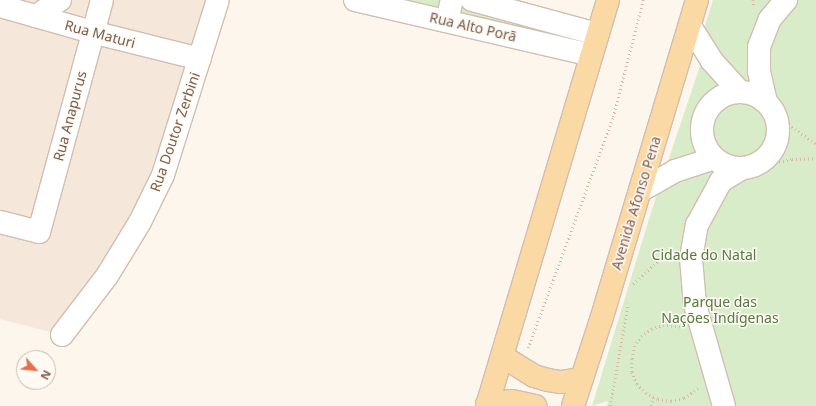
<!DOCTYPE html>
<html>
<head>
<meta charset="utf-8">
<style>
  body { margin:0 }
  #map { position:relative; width:816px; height:406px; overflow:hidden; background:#fdf6ec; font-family:"Noto Sans",sans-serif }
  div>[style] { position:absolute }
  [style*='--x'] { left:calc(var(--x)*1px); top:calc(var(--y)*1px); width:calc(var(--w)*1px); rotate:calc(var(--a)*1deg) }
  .residential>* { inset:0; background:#f5e8da }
  .green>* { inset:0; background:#d8ecc9 }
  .path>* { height:2.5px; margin-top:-1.25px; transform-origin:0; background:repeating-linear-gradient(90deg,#d9b8a5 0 1px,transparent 0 4px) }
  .roads { filter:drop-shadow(1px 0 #d1beb0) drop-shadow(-1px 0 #d1beb0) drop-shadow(0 1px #d1beb0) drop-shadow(0 -1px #d1beb0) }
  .minor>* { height:22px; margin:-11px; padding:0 11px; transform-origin:11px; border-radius:11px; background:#fff }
  .minor>.ring { margin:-11px; padding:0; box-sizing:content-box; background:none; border:22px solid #fff; border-radius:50% }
  .major>* { height:22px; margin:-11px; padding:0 11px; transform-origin:11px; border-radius:11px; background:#fbd9a5 }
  span { translate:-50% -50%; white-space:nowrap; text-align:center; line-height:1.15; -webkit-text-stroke:3px #fffaf3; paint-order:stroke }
  .street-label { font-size:14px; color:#7a5c4d }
  .park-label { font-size:14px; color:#537a41 }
  .north { position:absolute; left:16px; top:350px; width:40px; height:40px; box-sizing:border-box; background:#fffaf3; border:1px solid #cabbb1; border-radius:50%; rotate:117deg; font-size:11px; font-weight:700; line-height:16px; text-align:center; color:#7a5c4d }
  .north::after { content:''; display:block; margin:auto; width:14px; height:18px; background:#e76f51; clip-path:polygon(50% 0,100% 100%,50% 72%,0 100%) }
</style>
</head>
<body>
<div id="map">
  <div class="residential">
    <i style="clip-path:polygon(0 0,218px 0,163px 175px,62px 335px,0 319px)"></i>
  </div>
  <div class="green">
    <i style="clip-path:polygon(369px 0,446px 0,591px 37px,587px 51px)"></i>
    <i style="clip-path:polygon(713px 0,816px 0,816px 406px,607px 406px,608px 401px,592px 406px,652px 209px,703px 57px,697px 51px)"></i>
  </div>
  <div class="path">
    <i style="--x:753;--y:0;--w:7;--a:82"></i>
    <i style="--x:779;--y:117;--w:46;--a:36.1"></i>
    <i style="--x:759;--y:165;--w:34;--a:-10"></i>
    <i style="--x:792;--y:159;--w:24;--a:-2"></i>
    <i style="--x:633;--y:284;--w:53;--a:-42.7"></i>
    <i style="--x:680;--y:327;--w:16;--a:-173"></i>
    <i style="--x:664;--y:325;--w:13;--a:162"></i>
    <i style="--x:652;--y:329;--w:12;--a:145"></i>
    <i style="--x:642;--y:336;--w:12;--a:125"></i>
    <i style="--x:635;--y:346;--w:13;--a:103"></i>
    <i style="--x:632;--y:359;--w:13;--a:90"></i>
    <i style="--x:632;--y:372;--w:13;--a:67"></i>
    <i style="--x:637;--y:384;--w:13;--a:45"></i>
    <i style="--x:646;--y:393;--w:13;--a:27"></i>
    <i style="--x:658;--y:399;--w:13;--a:9"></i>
    <i style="--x:671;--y:401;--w:13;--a:-13"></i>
    <i style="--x:684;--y:398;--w:17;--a:-36"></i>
    <i style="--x:528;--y:348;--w:246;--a:-69.8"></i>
    <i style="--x:613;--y:117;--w:121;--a:-75.6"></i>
    <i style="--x:610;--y:406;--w:104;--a:-80"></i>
    <i style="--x:651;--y:406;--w:9;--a:-77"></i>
  </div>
  <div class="roads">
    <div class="minor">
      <i style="--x:355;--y:0;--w:242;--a:13.1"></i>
      <i style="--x:472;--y:0;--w:130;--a:15.2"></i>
      <i style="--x:0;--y:6;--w:96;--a:15.8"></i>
      <i style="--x:92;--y:32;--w:111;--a:14"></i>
      <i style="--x:36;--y:16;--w:29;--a:-34"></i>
      <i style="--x:447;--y:21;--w:22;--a:-77"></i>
      <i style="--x:690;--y:26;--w:41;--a:57.8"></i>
      <i style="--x:712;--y:61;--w:40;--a:48"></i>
      <i class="ring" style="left:702px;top:92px;width:54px;height:54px"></i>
      <i style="--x:766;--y:102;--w:32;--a:-103"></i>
      <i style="--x:759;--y:71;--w:24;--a:-90"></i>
      <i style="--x:759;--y:47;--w:30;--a:-69"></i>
      <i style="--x:770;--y:19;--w:25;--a:-50"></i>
      <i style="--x:640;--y:191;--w:40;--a:-29.7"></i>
      <i style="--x:675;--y:171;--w:40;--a:-18"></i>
      <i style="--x:0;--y:222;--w:40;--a:14.4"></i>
      <i style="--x:39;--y:232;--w:240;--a:-74.8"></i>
      <i style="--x:62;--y:335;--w:74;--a:-52.7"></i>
      <i style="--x:107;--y:276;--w:63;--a:-58.6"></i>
      <i style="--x:140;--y:222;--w:52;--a:-63.9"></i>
      <i style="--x:163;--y:175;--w:183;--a:-72.6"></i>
      <i style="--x:724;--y:406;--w:105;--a:-106"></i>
      <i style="--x:695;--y:305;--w:47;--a:-94.9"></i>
      <i style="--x:691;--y:258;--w:34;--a:-80"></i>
      <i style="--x:697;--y:225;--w:50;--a:-61.4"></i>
      <i style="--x:721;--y:181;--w:23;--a:-31"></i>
    </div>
    <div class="major">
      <i style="--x:502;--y:356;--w:38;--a:32"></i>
      <i style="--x:534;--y:376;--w:15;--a:16"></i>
      <i style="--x:548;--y:380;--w:13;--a:9"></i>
      <i style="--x:561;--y:382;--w:20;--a:-9"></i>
      <i style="--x:487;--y:404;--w:25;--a:-7"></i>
      <i style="--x:512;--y:401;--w:24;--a:12"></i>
      <i style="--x:487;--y:406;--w:424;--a:-73.4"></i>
      <i style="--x:573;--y:406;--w:90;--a:-72"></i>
      <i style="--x:601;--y:320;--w:334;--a:-73.3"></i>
    </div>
  </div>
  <div class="street-label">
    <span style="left:473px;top:27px;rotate:13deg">Rua Alto Porã</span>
    <span style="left:100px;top:34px;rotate:15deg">Rua Maturi</span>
    <span style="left:70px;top:116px;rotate:-75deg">Rua Anapurus</span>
    <span style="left:175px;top:132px;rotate:-71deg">Rua Doutor Zerbini</span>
    <span style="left:636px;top:203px;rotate:-73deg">Avenida Afonso Pena</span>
  </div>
  <div class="park-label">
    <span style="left:704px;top:255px">Cidade do Natal</span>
    <span style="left:720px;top:310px">Parque das<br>Nações Indígenas</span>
  </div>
  <div class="north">N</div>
</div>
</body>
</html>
